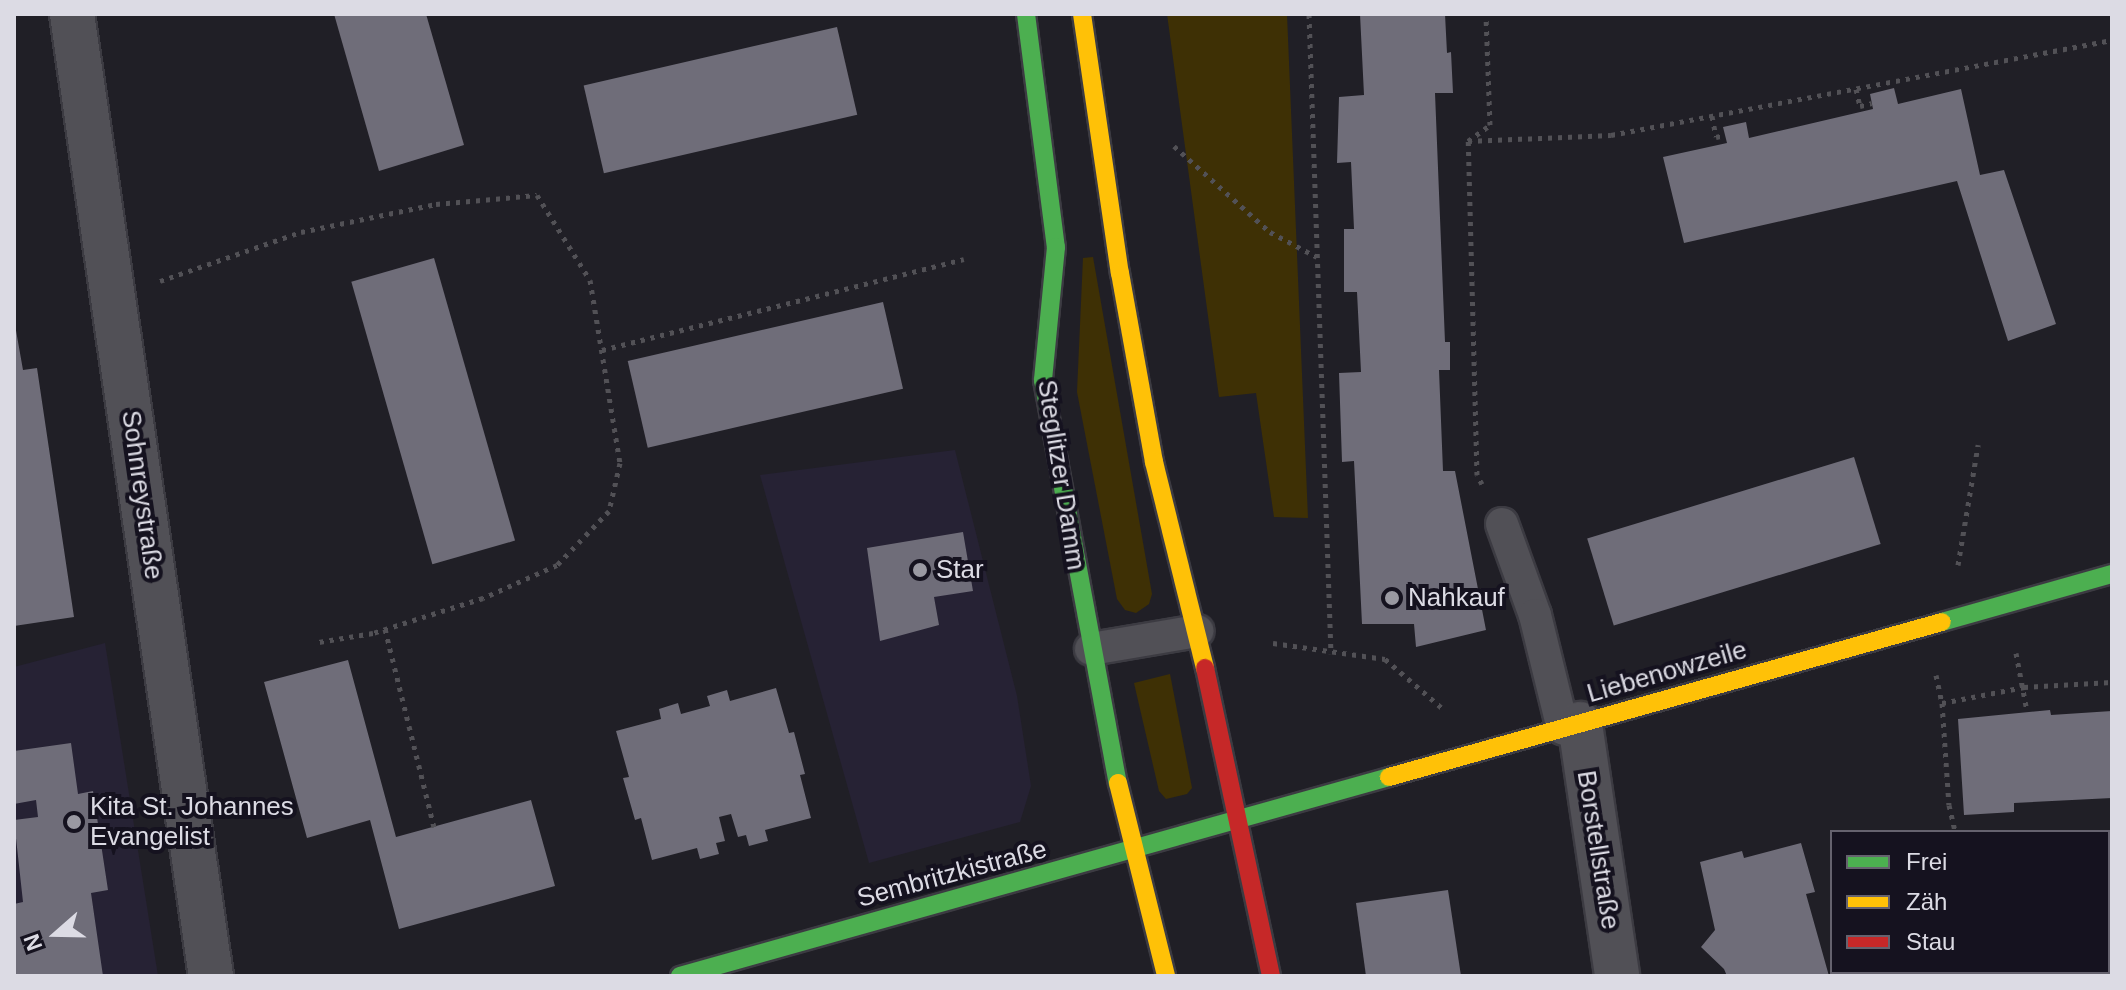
<!DOCTYPE html>
<html>
<head>
<meta charset="utf-8">
<style>
  body { margin:0 }
  #map { position:relative; width:2126px; height:990px; overflow:hidden; background:#201f26; font-family:Helvetica,sans-serif }
  div>[style] { position:absolute }
  [style*='--x'] { left:calc(var(--x)*1px); top:calc(var(--y)*1px); width:calc(var(--w)*1px); rotate:calc(var(--a)*1deg) }
  .built>* { inset:0; background:#262234 }
  .green>* { inset:0; background:#3e3005 }
  .building>* { inset:0; background:#6f6d79; transform-origin:0 0 }
  .path>* { height:5px; margin-top:-2.5px; transform-origin:0; background:repeating-linear-gradient(90deg,#525156 0 4px,transparent 0 10px) }
  .roads { filter:drop-shadow(2px 0 #3c3b42) drop-shadow(-2px 0 #3c3b42) drop-shadow(0 2px #3c3b42) drop-shadow(0 -2px #3c3b42) }
  .lane>* { height:32px; margin:-16px; padding:0 16px; transform-origin:16px; border-radius:16px; background:#515056 }
  .street>* { height:44px; margin:-22px; padding:0 22px; transform-origin:22px; border-radius:22px; background:#515056 }
  .fast>* { height:18px; margin:-9px; padding:0 9px; transform-origin:9px; border-radius:9px; background:#4caf50 }
  .slow>* { height:18px; margin:-9px; padding:0 9px; transform-origin:9px; border-radius:9px; background:#ffc107 }
  .jam>* { height:18px; margin:-9px; padding:0 9px; transform-origin:9px; border-radius:9px; background:#c62828 }
  .dots>* { width:22px; height:22px; translate:-50% -50%; box-sizing:border-box; border:4px solid #15121f; border-radius:50% }
  span { translate:-50% -50%; white-space:nowrap; text-align:center; line-height:1.15; -webkit-text-stroke:8px #15121f; paint-order:stroke }
  .street-label { font-size:26px; color:#dcdbe4 }
  .poi-label { font-size:26px; color:#dcdbe4 }
  .left { translate:0 -50%; text-align:left }
  .frame { position:absolute; inset:0; border:16px solid #dcdbe4; pointer-events:none }
  .legend { position:absolute; left:1830px; top:830px; width:280px; height:144px; box-sizing:border-box; background:#15121f; border:2px solid #65626e; margin:0; padding:10px 14px; list-style:none; font-size:24px; color:#dcdbe4 }
  .legend li { display:flex; align-items:center; gap:16px; height:40px }
  .legend b { width:40px; border:2px solid #65626e }
  .north { position:absolute; left:16px; top:894px; width:80px; height:80px; -webkit-text-stroke:6px #15121f; paint-order:stroke; rotate:250deg; font-size:22px; font-weight:700; line-height:32px; text-align:center; color:#dcdbe4 }
  .north::after { content:''; display:block; margin:auto; width:28px; height:36px; background:#dcdbe4; clip-path:polygon(50% 0,100% 100%,50% 72%,0 100%) }
</style>
</head>
<body>
<div id="map">
  <div class="built">
    <i style="clip-path:polygon(955px 450px,1017px 696px,1031px 786px,1020px 822px,869px 863px,760px 475px)"></i>
    <i style="clip-path:polygon(105px 643px,158px 976px,14px 976px,14px 667px)"></i>
  </div>
  <div class="green">
    <i style="clip-path:polygon(1167px 14px,1287px 14px,1308px 518px,1274px 517px,1256px 393px,1219px 397px)"></i>
    <i style="clip-path:polygon(1093px 257px,1152px 594px,1149px 604px,1136px 613px,1125px 610px,1117px 599px,1077px 392px,1083px 258px)"></i>
    <i style="clip-path:polygon(1170px 674px,1192px 788px,1187px 794px,1166px 799px,1159px 791px,1134px 683px)"></i>
  </div>
  <div class="building">
    <i style="clip-path:polygon(334px 14px,426px 14px,464px 145px,379px 171px)"></i>
    <i style="clip-path:polygon(1360px 14px,1445px 14px,1447px 53px,1451px 52px,1453px 93px,1435px 93px,1445px 342px,1450px 342px,1450px 370px,1439px 370px,1443px 471px,1455px 471px,1486px 630px,1416px 647px,1414px 624px,1362px 624px,1354px 461px,1342px 462px,1339px 373px,1361px 372px,1357px 292px,1344px 292px,1344px 229px,1354px 229px,1351px 162px,1337px 163px,1339px 97px,1364px 95px)"></i>
    <i style="left:837px;top:27px;width:90px;height:260px;rotate:77deg"></i>
    <i style="clip-path:polygon(1894px 88px,1898px 104px,1961px 89px,1980px 175px,2004px 170px,2056px 324px,2008px 341px,1957px 181px,1684px 243px,1663px 157px,1727px 143px,1723px 127px,1746px 122px,1749px 138px,1873px 109px,1870px 94px)"></i>
    <i style="left:434px;top:258px;width:294px;height:86px;rotate:74deg"></i>
    <i style="left:883px;top:302px;width:89px;height:262px;rotate:77deg"></i>
    <i style="clip-path:polygon(14px 319px,23px 370px,37px 368px,74px 617px,14px 626px)"></i>
    <i style="left:1854px;top:457px;width:91px;height:279px;rotate:73deg"></i>
    <i style="clip-path:polygon(963px 532px,973px 591px,934px 597px,939px 625px,880px 641px,867px 548px)"></i>
    <i style="clip-path:polygon(348px 660px,396px 837px,531px 800px,555px 886px,399px 929px,370px 820px,307px 838px,264px 682px)"></i>
    <i style="clip-path:polygon(776px 688px,789px 733px,794px 732px,805px 774px,800px 775px,811px 818px,765px 830px,768px 841px,749px 846px,746px 835px,738px 837px,731px 814px,719px 817px,725px 841px,716px 843px,719px 854px,700px 859px,697px 848px,652px 860px,641px 818px,635px 820px,623px 778px,629px 777px,616px 731px,661px 719px,659px 709px,678px 703px,681px 714px,710px 706px,707px 696px,727px 690px,730px 701px)"></i>
    <i style="clip-path:polygon(2050px 710px,2051px 715px,2112px 711px,2112px 798px,2014px 803px,2014px 812px,1964px 815px,1958px 719px)"></i>
    <i style="clip-path:polygon(71px 743px,78px 794px,93px 791px,108px 890px,91px 893px,103px 976px,14px 976px,14px 904px,23px 902px,14px 820px,38px 817px,36px 800px,14px 804px,14px 751px)"></i>
    <i style="clip-path:polygon(1801px 843px,1815px 892px,1806px 894px,1829px 976px,1727px 976px,1724px 969px,1701px 947px,1715px 930px,1700px 862px,1742px 851px,1744px 858px)"></i>
    <i style="clip-path:polygon(1448px 890px,1461px 976px,1366px 976px,1356px 903px)"></i>
  </div>
  <div class="path">
    <i style="--x:1309;--y:14;--w:640;--a:88.03"></i>
    <i style="--x:1856;--y:89;--w:17;--a:77"></i>
    <i style="--x:1860;--y:106;--w:12;--a:-14"></i>
    <i style="--x:1712;--y:116;--w:21;--a:79"></i>
    <i style="--x:1716;--y:137;--w:9;--a:-13"></i>
    <i style="--x:1468;--y:141;--w:143;--a:-2.4"></i>
    <i style="--x:1611;--y:135;--w:510;--a:-10.74"></i>
    <i style="--x:1174;--y:146;--w:129;--a:41.9"></i>
    <i style="--x:1270;--y:232;--w:53;--a:28"></i>
    <i style="--x:160;--y:281;--w:149;--a:-19.2"></i>
    <i style="--x:301;--y:232;--w:138;--a:-11.7"></i>
    <i style="--x:436;--y:204;--w:101;--a:-5.1"></i>
    <i style="--x:537;--y:195;--w:100;--a:58.1"></i>
    <i style="--x:590;--y:280;--w:185;--a:80.7"></i>
    <i style="--x:620;--y:463;--w:49;--a:102.9"></i>
    <i style="--x:609;--y:511;--w:75;--a:133.9"></i>
    <i style="--x:557;--y:565;--w:81;--a:156"></i>
    <i style="--x:483;--y:598;--w:115;--a:162.3"></i>
    <i style="--x:373;--y:633;--w:55;--a:170.5"></i>
    <i style="--x:602;--y:350;--w:373;--a:-14.1"></i>
    <i style="--x:1482;--y:484;--w:10;--a:-119"></i>
    <i style="--x:1477;--y:475;--w:334;--a:-91.5"></i>
    <i style="--x:1468;--y:141;--w:27;--a:-36"></i>
    <i style="--x:1490;--y:125;--w:111;--a:-92.1"></i>
    <i style="--x:1958;--y:565;--w:122;--a:-80.5"></i>
    <i style="--x:385;--y:629;--w:204;--a:76.1"></i>
    <i style="--x:1273;--y:643;--w:113;--a:8.1"></i>
    <i style="--x:1385;--y:659;--w:75;--a:40.7"></i>
    <i style="--x:2016;--y:653;--w:59;--a:79.3"></i>
    <i style="--x:1936;--y:675;--w:29;--a:78"></i>
    <i style="--x:1942;--y:703;--w:102;--a:86.1"></i>
    <i style="--x:1949;--y:805;--w:28;--a:77"></i>
    <i style="--x:1942;--y:703;--w:84;--a:-11"></i>
    <i style="--x:2024;--y:687;--w:88;--a:-3.3"></i>
    <i style="--x:2028;--y:972;--w:5;--a:53"></i>
  </div>
  <div class="roads">
    <div class="lane">
      <i style="--x:1502;--y:524;--w:97;--a:70.1"></i>
      <i style="--x:1535;--y:615;--w:117;--a:76.2"></i>
      <i style="--x:1091;--y:649;--w:108;--a:-9.6"></i>
    </div>
    <div class="street">
      <i style="--x:72;--y:14;--w:972;--a:81.78"></i>
      <i style="--x:1580;--y:724;--w:255;--a:81.6"></i>
    </div>
    <div class="fast">
      <i style="--x:1026;--y:14;--w:235;--a:82.7"></i>
      <i style="--x:1056;--y:247;--w:134;--a:95.6"></i>
      <i style="--x:1043;--y:380;--w:410;--a:79.5"></i>
      <i style="--x:1942;--y:622;--w:177;--a:-15.8"></i>
      <i style="--x:680;--y:976;--w:736;--a:-15.68"></i>
    </div>
    <div class="slow">
      <i style="--x:1082;--y:14;--w:262;--a:81.7"></i>
      <i style="--x:1120;--y:273;--w:192;--a:79.8"></i>
      <i style="--x:1154;--y:462;--w:212;--a:76.1"></i>
      <i style="--x:1389;--y:777;--w:574;--a:-15.66"></i>
      <i style="--x:1118;--y:783;--w:199;--a:76"></i>
    </div>
    <div class="jam">
      <i style="--x:1205;--y:668;--w:315;--a:77.9"></i>
    </div>
  </div>
  <div class="dots">
    <i style="left:920px;top:570px;background:#9a99a2"></i>
    <i style="left:1392px;top:598px;background:#9a99a2"></i>
    <i style="left:74px;top:822px;background:#9a99a2"></i>
  </div>
  <div class="street-label">
    <span style="left:1061px;top:475px;rotate:81deg">Steglitzer Damm</span>
    <span style="left:142px;top:495px;rotate:82deg">Sohnreystraße</span>
    <span style="left:1667px;top:672px;rotate:-16deg">Liebenowzeile</span>
    <span style="left:1598px;top:850px;rotate:81deg">Borstellstraße</span>
    <span style="left:952px;top:874px;rotate:-15deg">Sembritzkistraße</span>
  </div>
  <div class="poi-label">
    <span class="left" style="left:936px;top:570px">Star</span>
    <span class="left" style="left:1408px;top:598px">Nahkauf</span>
    <span class="left" style="left:90px;top:822px">Kita St. Johannes<br>Evangelist</span>
  </div>
  <div class="frame"></div>
  <ul class="legend">
  <li><b style="height:10px;background:#4caf50"></b>Frei</li>
  <li><b style="height:10px;background:#ffc107"></b>Zäh</li>
  <li><b style="height:10px;background:#c62828"></b>Stau</li>
  </ul>
  <div class="north">N</div>
</div>
</body>
</html>
